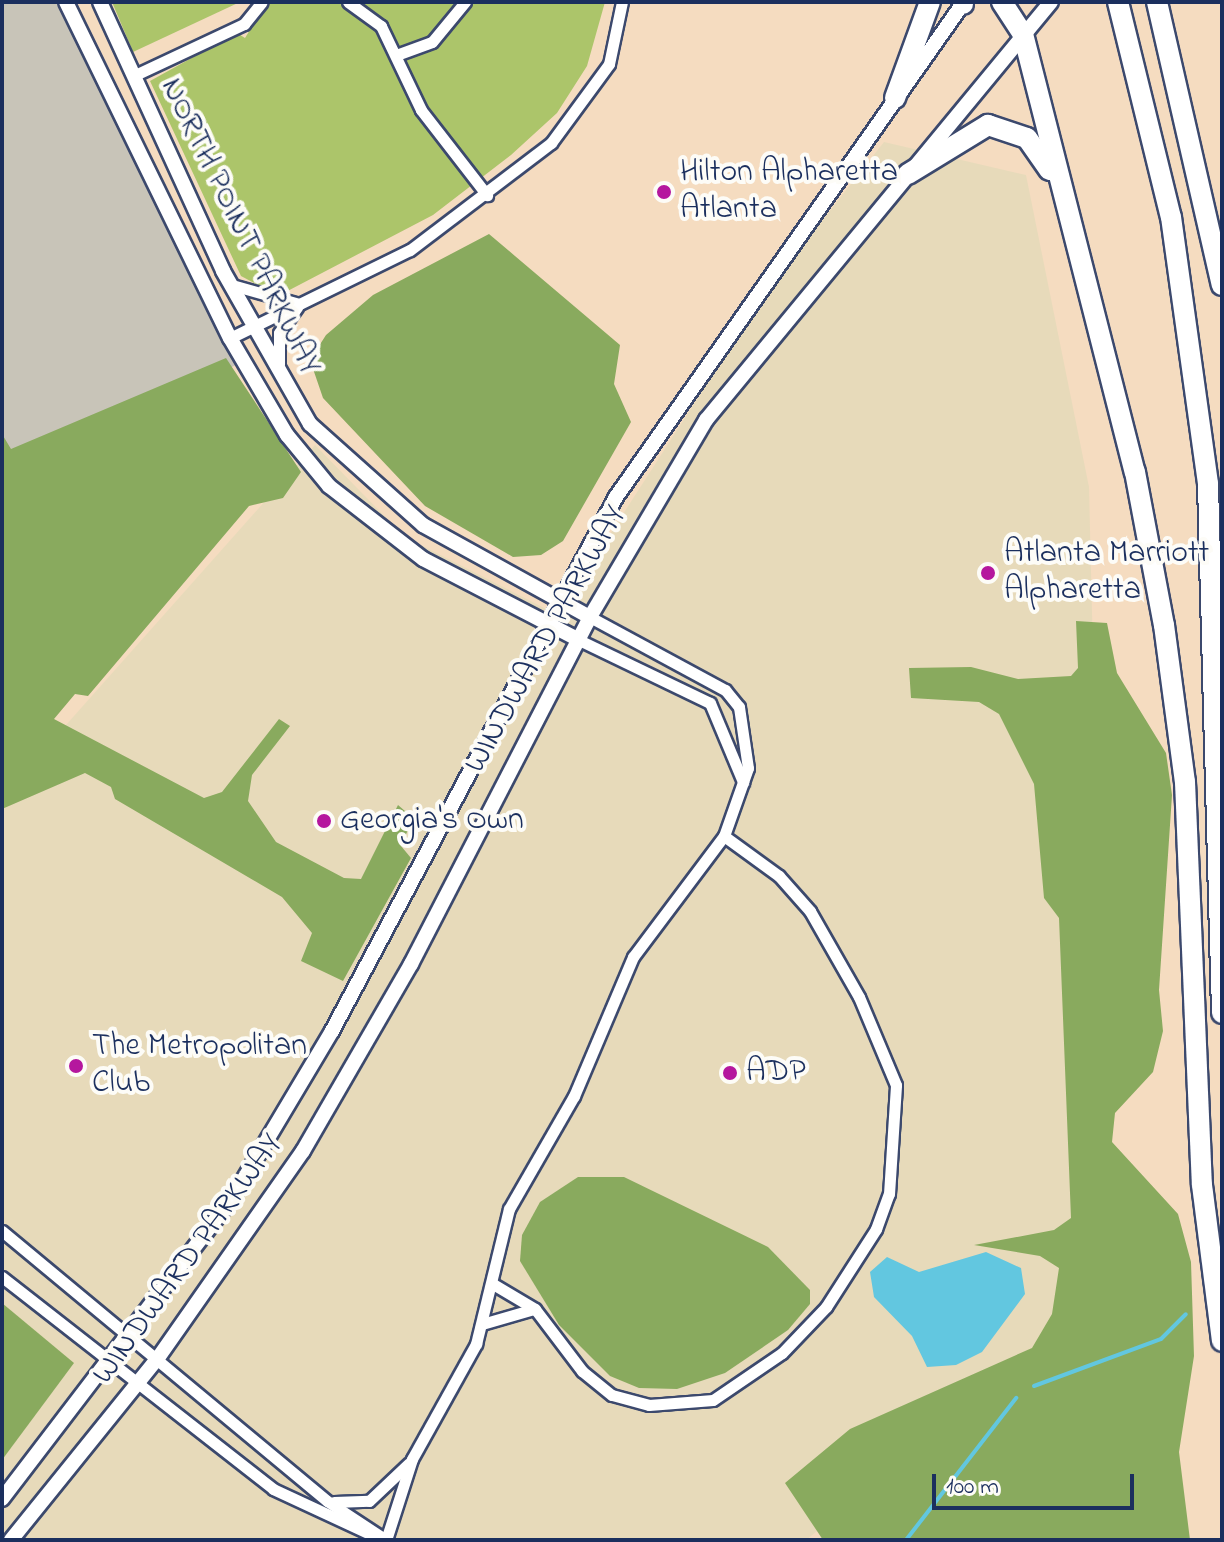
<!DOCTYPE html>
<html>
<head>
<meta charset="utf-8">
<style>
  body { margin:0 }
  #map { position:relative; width:1224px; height:1542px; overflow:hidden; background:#f5dcc0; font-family:"Indie Flower",sans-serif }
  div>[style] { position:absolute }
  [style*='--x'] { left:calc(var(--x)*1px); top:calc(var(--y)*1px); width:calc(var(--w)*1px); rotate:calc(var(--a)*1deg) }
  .built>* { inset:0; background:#e7daba }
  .industrial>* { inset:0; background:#c8c4b8 }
  .green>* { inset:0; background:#acc56a }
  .forest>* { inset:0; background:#89aa5e }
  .water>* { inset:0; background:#62c7e0 }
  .stream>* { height:4px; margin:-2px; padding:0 2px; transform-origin:2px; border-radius:2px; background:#62c7e0 }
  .roads { filter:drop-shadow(2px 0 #3c496d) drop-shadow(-2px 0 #3c496d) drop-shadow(0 2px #3c496d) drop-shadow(0 -2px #3c496d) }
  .minor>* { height:11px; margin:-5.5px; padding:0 5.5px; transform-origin:5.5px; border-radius:5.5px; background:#fff }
  .tertiary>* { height:14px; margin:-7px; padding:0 7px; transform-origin:7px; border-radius:7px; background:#fff }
  .secondary>* { height:14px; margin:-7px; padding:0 7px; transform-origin:7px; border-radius:7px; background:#fff }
  .motorway>* { height:20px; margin:-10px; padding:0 10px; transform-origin:10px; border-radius:10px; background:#fff }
  .dots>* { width:22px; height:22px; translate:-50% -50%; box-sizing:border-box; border:4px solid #fdfcf7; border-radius:50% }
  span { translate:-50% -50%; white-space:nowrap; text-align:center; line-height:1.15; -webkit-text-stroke:8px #fdfcf7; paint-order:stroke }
  .poi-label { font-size:32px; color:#1b2f5e }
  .left { translate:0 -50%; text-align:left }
  .street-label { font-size:32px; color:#1b2f5e }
  .frame { position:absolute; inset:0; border:4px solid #1b2f5e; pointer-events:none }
  .scale { position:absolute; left:932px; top:1474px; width:202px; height:36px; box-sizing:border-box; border:4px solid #1b2f5e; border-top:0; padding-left:10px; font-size:24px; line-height:28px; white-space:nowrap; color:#1b2f5e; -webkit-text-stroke:6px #fdfcf7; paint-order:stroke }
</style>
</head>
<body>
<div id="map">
  <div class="built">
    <i style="clip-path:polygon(884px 142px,1026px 175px,1089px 487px,1111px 1407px,935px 1436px,806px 1540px,2px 1540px,2px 1460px,73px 1363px,2px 1303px,2px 797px,315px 445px,405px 537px,558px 615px,766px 292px)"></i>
  </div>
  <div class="industrial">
    <i style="clip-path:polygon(2px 2px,60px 2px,245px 361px,2px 471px)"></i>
  </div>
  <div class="green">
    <i style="clip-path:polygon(112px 2px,240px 2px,133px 52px)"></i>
    <i style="clip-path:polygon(267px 2px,605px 2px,587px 66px,557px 113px,511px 155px,433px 215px,278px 296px,241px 276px,150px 81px,237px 33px,245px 38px)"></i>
  </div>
  <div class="forest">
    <i style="clip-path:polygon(489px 234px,620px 345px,614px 384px,631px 422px,563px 541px,541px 555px,513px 557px,425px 506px,323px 398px,310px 360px,326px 335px,373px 295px)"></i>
    <i style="clip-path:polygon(226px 358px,301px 472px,283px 498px,249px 506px,88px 696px,75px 694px,54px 719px,204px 798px,222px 792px,279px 719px,290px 726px,252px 775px,248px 801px,276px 842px,344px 878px,361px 879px,398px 805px,413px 818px,401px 846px,411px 858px,343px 981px,301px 961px,312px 933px,282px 897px,115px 799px,111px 787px,85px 773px,2px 809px,2px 434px,11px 449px)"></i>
    <i style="clip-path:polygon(1076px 621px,1107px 623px,1117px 673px,1166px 753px,1172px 795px,1159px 990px,1163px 1031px,1153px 1072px,1115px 1113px,1112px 1142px,1178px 1214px,1191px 1262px,1194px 1356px,1179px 1452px,1190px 1540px,823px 1540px,785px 1483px,850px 1429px,1032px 1348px,1052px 1314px,1059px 1268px,1040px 1256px,974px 1245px,1054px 1230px,1071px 1218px,1059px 918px,1044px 898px,1034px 784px,999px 714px,979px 702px,911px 698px,909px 668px,971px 667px,1018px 679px,1071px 676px,1078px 668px)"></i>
    <i style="clip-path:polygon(578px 1177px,624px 1177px,768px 1247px,810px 1290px,810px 1304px,788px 1330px,725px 1373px,677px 1389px,639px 1388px,610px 1376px,559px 1325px,520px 1261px,522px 1235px,540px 1202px)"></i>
    <i style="clip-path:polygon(2px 1303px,74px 1363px,2px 1460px)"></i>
  </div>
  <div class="water">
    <i style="clip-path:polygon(986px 1252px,1021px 1268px,1025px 1294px,982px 1352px,956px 1365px,927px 1367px,912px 1336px,874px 1297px,870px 1272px,887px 1257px,919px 1272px)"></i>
  </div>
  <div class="stream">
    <i style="--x:1034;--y:1386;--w:135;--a:-20.3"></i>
    <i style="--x:1161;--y:1339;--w:35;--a:-45"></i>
    <i style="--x:906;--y:1540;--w:180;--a:-52.2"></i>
  </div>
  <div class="roads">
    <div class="minor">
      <i style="--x:348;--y:2;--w:41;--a:36"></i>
      <i style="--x:381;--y:26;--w:93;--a:64.5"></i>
      <i style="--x:421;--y:110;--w:108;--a:52.2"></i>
      <i style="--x:399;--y:54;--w:35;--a:-20"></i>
      <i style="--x:432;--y:42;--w:52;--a:-50.5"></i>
      <i style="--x:133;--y:76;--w:123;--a:-25.1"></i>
      <i style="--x:244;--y:24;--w:28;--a:-51"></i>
      <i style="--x:232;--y:285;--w:70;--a:15.8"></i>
      <i style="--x:230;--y:338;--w:200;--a:-26.1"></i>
      <i style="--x:410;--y:250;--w:177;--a:-37.2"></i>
      <i style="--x:551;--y:143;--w:98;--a:-53.7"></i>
      <i style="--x:609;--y:64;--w:63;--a:-78.2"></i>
      <i style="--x:279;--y:364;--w:31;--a:-90"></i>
      <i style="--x:279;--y:333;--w:32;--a:-55"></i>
      <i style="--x:579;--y:640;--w:145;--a:25.7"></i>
      <i style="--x:710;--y:703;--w:86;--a:67.3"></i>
      <i style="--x:2;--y:1231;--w:423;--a:39.7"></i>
      <i style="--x:327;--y:1501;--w:71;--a:33.5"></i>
      <i style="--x:2;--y:1277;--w:344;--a:38"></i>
      <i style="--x:273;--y:1489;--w:107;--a:24.9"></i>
      <i style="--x:493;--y:1284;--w:49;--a:30.8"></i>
      <i style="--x:535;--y:1309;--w:78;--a:52.8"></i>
      <i style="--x:582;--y:1371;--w:38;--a:39"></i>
      <i style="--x:612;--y:1395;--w:38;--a:15"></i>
      <i style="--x:649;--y:1405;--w:64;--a:-4.5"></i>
      <i style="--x:713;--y:1400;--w:83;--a:-34.3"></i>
      <i style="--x:782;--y:1353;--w:64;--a:-46.3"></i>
      <i style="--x:826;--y:1307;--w:93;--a:-57.3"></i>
      <i style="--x:876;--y:1229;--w:37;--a:-70"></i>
      <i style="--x:889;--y:1194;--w:109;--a:-86.3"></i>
      <i style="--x:896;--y:1085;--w:95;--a:-112.8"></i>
      <i style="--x:859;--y:997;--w:99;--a:-119.7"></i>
      <i style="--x:810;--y:911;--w:47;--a:-131.5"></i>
      <i style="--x:779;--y:876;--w:68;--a:-144"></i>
      <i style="--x:482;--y:1324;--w:54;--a:-16.1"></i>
      <i style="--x:334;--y:1502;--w:35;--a:-2"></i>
      <i style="--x:369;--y:1501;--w:55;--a:-43.5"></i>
      <i style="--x:386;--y:1540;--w:85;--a:-72.2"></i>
      <i style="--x:412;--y:1459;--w:132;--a:-60.9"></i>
      <i style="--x:476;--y:1344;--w:139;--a:-76.3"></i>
      <i style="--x:509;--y:1209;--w:130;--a:-60.1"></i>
      <i style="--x:574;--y:1096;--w:151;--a:-67"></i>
      <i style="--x:633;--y:957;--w:151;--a:-53.1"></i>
      <i style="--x:724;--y:836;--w:72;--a:-70.6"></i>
      <i style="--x:748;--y:768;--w:62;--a:-98.4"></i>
      <i style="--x:739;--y:707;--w:22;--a:-129"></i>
      <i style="--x:725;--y:690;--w:153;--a:-151.6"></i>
    </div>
    <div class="tertiary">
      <i style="--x:66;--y:2;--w:374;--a:64"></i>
      <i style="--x:230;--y:338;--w:113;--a:59.6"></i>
      <i style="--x:287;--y:435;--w:66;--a:50.5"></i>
      <i style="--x:329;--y:486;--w:119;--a:37.8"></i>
      <i style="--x:423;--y:559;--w:176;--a:27.4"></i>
      <i style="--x:100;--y:2;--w:296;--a:65.4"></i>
      <i style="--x:223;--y:271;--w:176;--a:60.4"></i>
      <i style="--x:310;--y:424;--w:152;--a:41.8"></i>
      <i style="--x:423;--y:525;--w:191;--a:28.9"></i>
    </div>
    <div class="secondary">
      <i style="--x:2;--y:1499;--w:380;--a:-52.6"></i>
      <i style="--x:233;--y:1197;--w:193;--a:-59.2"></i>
      <i style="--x:332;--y:1031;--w:605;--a:-61.99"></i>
      <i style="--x:616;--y:497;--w:605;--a:-54.89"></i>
      <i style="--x:11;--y:1540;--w:234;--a:-51.1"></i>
      <i style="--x:158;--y:1358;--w:253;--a:-55"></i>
      <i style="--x:303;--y:1151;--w:216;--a:-60"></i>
      <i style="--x:411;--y:964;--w:390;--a:-62.7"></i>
      <i style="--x:590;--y:617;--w:229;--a:-59.5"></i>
      <i style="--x:706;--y:420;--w:542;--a:-50.47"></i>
    </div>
    <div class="motorway">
      <i style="--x:963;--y:2;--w:2;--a:90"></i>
      <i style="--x:1002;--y:2;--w:38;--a:57"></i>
      <i style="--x:1023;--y:34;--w:452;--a:75.7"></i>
      <i style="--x:1135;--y:472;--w:156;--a:79.3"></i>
      <i style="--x:1164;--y:625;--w:158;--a:82.4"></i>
      <i style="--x:1185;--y:782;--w:403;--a:87.6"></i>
      <i style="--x:1202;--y:1185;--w:157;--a:82.7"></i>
      <i style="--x:1118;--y:2;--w:221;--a:76.2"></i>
      <i style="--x:1171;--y:217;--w:270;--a:82.1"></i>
      <i style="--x:1208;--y:484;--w:529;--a:88.48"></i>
      <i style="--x:1157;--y:2;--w:290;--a:77.1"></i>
      <i style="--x:895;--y:98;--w:102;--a:-70"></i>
      <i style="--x:908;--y:174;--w:94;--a:-31.5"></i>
      <i style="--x:988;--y:125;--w:41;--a:18.4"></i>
      <i style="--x:1027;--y:138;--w:39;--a:55"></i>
    </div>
  </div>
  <div class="dots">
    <i style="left:664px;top:192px;background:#b5179e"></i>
    <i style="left:988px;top:573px;background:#b5179e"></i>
    <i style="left:324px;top:821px;background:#b5179e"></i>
    <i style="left:76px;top:1066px;background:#b5179e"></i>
    <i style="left:730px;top:1073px;background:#b5179e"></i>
  </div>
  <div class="poi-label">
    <span class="left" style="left:680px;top:192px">Hilton Alpharetta<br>Atlanta</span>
    <span class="left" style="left:1004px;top:573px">Atlanta Marriott<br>Alpharetta</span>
    <span class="left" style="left:340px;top:821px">Georgia's Own</span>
    <span class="left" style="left:92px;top:1066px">The Metropolitan<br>Club</span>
    <span class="left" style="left:746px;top:1073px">ADP</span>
  </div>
  <div class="street-label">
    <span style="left:239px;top:227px;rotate:64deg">NORTH POINT PARKWAY</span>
    <span style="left:547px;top:640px;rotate:-61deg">WINDWARD PARKWAY</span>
    <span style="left:189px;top:1260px;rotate:-54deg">WINDWARD PARKWAY</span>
  </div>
  <div class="frame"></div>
  <div class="scale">100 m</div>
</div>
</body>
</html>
